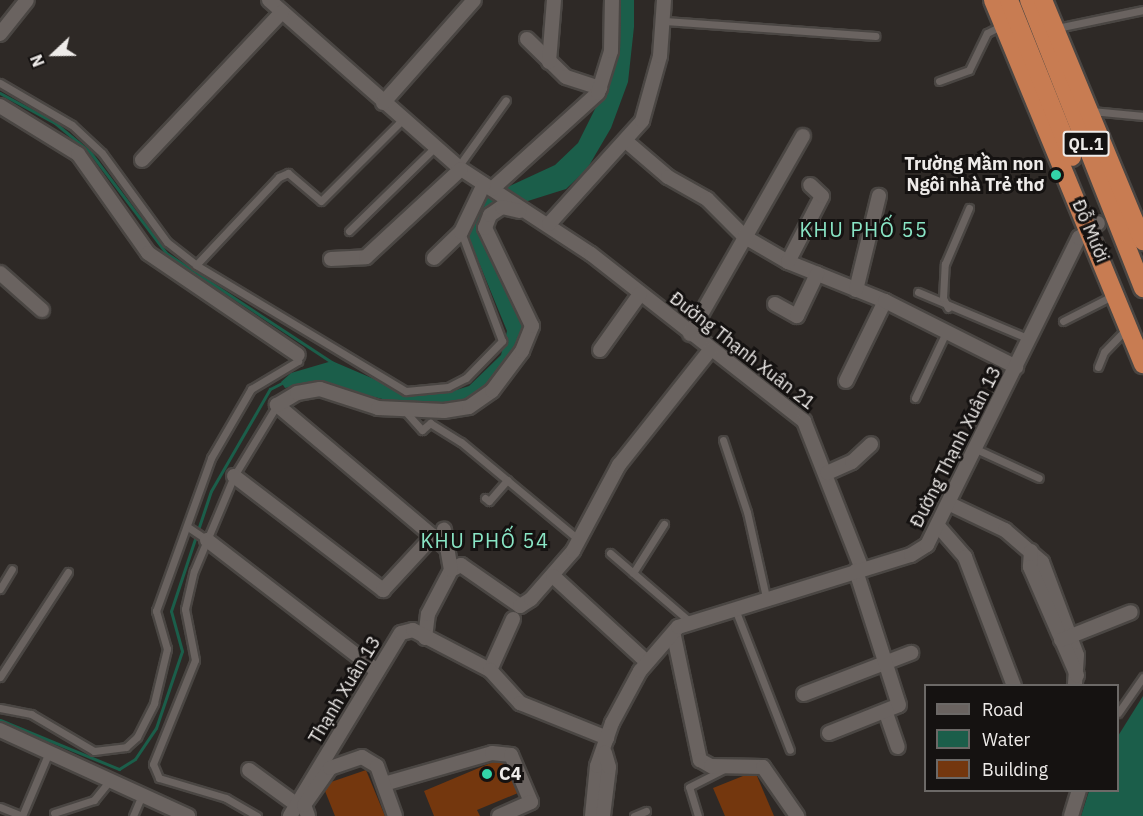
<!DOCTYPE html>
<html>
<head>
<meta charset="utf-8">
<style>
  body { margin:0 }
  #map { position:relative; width:1143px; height:816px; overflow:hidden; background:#2e2926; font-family:"IBM Plex Sans",sans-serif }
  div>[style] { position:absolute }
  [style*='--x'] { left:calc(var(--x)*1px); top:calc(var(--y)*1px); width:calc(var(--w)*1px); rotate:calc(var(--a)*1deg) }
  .water>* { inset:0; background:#1b5e4a }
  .stream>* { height:3px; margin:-1.5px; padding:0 1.5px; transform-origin:1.5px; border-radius:1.5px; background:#1b5e4a }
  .building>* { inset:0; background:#74370e }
  .roads { filter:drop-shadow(2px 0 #4a4643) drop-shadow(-2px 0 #4a4643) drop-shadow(0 2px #4a4643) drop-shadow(0 -2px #4a4643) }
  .service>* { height:7px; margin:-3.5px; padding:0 3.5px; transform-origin:3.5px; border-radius:3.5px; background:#6a6360 }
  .minor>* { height:14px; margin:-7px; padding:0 7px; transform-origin:7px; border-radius:7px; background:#6a6360 }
  .trunk>* { height:18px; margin:-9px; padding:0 9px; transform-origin:9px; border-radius:9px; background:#c87c52 }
  .dots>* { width:16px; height:16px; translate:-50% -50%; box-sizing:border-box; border:3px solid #151211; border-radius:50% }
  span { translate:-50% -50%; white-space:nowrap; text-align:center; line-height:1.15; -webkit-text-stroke:6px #151211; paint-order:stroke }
  .shield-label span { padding:2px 4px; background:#151211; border:2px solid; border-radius:4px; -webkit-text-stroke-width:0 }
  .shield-label { font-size:16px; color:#eeebe9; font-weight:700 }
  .poi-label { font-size:18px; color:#eeebe9; font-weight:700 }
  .right { translate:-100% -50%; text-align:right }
  .left { translate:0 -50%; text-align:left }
  .street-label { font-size:18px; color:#eeebe9 }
  .neighbourhood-label { font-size:20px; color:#89e5c5; letter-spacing:1.5px }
  .legend { position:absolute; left:924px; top:684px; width:195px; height:108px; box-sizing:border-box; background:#151211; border:2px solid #6c6967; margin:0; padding:8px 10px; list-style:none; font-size:18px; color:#eeebe9 }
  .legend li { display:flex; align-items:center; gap:12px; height:30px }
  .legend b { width:30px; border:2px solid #6c6967 }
  .north { position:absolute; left:24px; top:24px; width:60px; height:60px; -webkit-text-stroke:4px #151211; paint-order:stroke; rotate:248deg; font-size:16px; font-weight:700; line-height:24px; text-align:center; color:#eeebe9 }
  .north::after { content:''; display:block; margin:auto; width:21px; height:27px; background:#eeebe9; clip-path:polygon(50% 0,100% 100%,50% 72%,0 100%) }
</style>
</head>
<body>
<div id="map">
  <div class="water">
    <i style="clip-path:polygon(613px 0,634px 0,634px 27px,628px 82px,611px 128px,587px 169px,566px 189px,490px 213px,480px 230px,525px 325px,506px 367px,482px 390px,452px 406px,394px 402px,316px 382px,285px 388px,281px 382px,291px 373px,332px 361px,395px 388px,426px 395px,450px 392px,469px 386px,501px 355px,507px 331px,466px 231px,486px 197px,555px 165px,578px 143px,599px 101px)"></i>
    <i style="clip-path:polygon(1143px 696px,1143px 816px,1081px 816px,1089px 791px,1118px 790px,1118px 736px)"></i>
  </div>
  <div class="stream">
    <i style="--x:0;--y:93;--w:63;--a:28.6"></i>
    <i style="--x:55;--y:123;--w:45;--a:39.6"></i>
    <i style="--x:90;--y:152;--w:126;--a:53"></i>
    <i style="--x:166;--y:253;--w:200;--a:33.4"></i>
    <i style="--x:0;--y:720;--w:129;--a:22.4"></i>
    <i style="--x:119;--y:769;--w:19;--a:-32"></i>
    <i style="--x:135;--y:759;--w:37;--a:-56"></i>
    <i style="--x:156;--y:728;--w:81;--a:-71.3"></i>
    <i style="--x:182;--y:651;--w:41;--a:-105.4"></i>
    <i style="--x:171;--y:611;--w:126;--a:-71.6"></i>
    <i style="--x:211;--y:491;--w:118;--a:-60"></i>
    <i style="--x:270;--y:389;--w:16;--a:-27"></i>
  </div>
  <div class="building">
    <i style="clip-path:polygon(493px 762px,505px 763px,518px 793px,477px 810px,480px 816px,434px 816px,424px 791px)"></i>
    <i style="clip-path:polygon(366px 770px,385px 816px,335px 816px,325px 791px,331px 782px)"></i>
    <i style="clip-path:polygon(743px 776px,757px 776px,774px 816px,725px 816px,713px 788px)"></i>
  </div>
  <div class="roads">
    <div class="service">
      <i style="--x:665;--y:21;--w:211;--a:4.1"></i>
      <i style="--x:1057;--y:28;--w:88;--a:-11.8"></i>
      <i style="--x:939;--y:81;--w:32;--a:-20"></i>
      <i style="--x:969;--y:70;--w:41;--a:-64.1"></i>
      <i style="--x:987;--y:33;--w:18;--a:-27"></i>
      <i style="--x:0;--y:83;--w:83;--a:30.3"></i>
      <i style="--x:72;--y:125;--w:41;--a:43"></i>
      <i style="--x:102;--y:153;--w:110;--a:53.9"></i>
      <i style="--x:167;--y:242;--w:37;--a:38"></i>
      <i style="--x:196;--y:265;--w:245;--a:31"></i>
      <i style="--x:406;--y:391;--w:42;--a:-5.4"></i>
      <i style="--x:448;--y:387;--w:20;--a:-27"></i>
      <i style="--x:466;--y:378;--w:52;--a:-45.8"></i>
      <i style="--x:502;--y:341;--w:116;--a:-110.6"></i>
      <i style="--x:1092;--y:111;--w:51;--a:5.6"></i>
      <i style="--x:458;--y:167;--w:82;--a:-54.4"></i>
      <i style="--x:349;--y:231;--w:119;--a:-44.3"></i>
      <i style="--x:196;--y:265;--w:121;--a:-46.7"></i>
      <i style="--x:279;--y:177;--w:10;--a:-24"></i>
      <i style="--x:288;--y:173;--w:43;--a:40.3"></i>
      <i style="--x:321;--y:201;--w:115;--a:-45"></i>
      <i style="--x:918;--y:292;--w:121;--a:22.9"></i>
      <i style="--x:948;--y:308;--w:11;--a:-117"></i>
      <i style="--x:943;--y:298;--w:34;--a:-87"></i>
      <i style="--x:945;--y:264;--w:61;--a:-66.8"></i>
      <i style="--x:1063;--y:321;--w:57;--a:-27"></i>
      <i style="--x:1098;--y:367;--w:16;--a:-68"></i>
      <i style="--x:1104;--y:352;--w:32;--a:-46"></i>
      <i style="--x:915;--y:398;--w:73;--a:-64.8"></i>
      <i style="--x:404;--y:410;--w:27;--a:48"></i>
      <i style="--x:422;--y:430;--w:11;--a:-41"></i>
      <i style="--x:430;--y:423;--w:36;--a:32"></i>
      <i style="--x:461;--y:442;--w:153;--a:39.7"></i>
      <i style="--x:723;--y:440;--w:76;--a:71.6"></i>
      <i style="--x:747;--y:512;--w:87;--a:77.4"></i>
      <i style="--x:976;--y:449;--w:69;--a:24.7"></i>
      <i style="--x:485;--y:498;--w:5;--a:37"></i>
      <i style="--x:489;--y:501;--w:28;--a:-49"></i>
      <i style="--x:188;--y:527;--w:23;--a:34"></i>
      <i style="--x:610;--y:553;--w:103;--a:40.7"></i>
      <i style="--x:633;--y:573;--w:58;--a:-57.7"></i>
      <i style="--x:0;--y:589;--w:23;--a:-59"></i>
      <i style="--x:735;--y:609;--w:151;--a:68.7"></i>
      <i style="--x:0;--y:677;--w:125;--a:-57.1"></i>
      <i style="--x:0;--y:708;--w:32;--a:11"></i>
      <i style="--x:31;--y:714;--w:73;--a:30.4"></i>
      <i style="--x:94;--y:751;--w:32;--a:-7"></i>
      <i style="--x:126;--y:747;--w:15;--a:-42"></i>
      <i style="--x:137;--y:737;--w:38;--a:-63"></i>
      <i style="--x:154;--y:703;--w:56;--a:-76.5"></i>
      <i style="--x:167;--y:649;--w:40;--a:-106"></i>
      <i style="--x:156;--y:611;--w:163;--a:-70.2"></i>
      <i style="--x:211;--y:458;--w:80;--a:-59.9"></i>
      <i style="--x:251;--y:389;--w:55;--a:-30.8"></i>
      <i style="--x:298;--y:361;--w:6;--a:-90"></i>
      <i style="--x:1118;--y:713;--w:44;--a:-55.2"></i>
      <i style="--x:0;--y:807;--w:24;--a:22"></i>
      <i style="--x:22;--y:816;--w:69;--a:-67.1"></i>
      <i style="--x:54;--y:813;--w:42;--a:-18"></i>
      <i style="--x:94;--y:800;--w:26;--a:-51"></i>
      <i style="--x:133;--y:816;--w:23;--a:-67"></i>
      <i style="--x:257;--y:816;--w:36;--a:-150"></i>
      <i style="--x:226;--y:798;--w:70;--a:-163.4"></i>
      <i style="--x:159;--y:778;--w:15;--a:-113"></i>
      <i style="--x:153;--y:764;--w:112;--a:-68"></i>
      <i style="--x:195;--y:660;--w:52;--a:-101.1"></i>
      <i style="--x:185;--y:609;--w:39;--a:-77"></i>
      <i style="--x:194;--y:571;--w:103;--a:-67.2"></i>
      <i style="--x:234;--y:476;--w:83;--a:-58.8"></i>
      <i style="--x:634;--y:816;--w:13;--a:-23"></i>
      <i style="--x:698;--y:816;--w:30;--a:-107"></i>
      <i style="--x:689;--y:787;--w:38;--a:-27"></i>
    </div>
    <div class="minor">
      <i style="--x:269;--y:0;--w:256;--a:41.4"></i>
      <i style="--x:461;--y:169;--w:155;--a:33.2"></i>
      <i style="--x:591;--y:254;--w:271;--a:38.1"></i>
      <i style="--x:804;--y:421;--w:159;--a:68.6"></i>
      <i style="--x:0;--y:34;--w:43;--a:-51.5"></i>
      <i style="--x:527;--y:39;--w:54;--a:44.3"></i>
      <i style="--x:566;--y:77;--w:36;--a:18"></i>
      <i style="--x:549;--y:62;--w:62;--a:-85.4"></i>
      <i style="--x:383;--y:103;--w:137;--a:-48.5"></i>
      <i style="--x:0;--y:106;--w:92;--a:31.6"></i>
      <i style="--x:78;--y:154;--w:121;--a:54.7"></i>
      <i style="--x:148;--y:253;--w:181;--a:34.2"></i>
      <i style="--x:627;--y:142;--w:54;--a:40.5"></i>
      <i style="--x:668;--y:177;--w:45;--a:29.4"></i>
      <i style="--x:707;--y:199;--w:54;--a:45"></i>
      <i style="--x:745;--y:237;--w:50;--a:30.2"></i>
      <i style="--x:788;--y:262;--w:105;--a:21.9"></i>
      <i style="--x:885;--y:301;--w:89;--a:116"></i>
      <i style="--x:142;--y:160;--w:204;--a:-46.6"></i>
      <i style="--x:492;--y:189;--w:143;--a:-42.2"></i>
      <i style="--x:598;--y:93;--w:44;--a:-72.8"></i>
      <i style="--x:611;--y:51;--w:51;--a:-88.9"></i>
      <i style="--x:549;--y:224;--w:139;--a:-47.9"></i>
      <i style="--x:642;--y:121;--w:67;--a:-74.5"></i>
      <i style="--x:660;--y:56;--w:56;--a:-85.9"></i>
      <i style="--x:434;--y:258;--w:37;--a:-44"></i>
      <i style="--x:461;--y:232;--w:53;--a:-64.4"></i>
      <i style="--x:331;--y:259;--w:35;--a:-3"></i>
      <i style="--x:366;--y:257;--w:129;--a:-42.8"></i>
      <i style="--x:788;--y:262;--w:74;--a:-62.7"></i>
      <i style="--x:822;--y:196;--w:16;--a:-137"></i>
      <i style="--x:0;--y:273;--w:56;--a:41.4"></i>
      <i style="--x:856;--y:290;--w:97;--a:-76.3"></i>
      <i style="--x:885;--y:301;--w:147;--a:26.7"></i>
      <i style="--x:775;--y:304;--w:25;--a:29"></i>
      <i style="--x:797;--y:316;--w:47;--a:-64.5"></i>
      <i style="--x:690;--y:334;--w:228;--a:-60.3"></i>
      <i style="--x:600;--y:350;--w:69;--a:-54.5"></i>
      <i style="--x:827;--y:473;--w:27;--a:-24"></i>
      <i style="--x:852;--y:462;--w:26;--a:-43"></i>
      <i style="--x:234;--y:476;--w:188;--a:37.4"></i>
      <i style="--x:383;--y:590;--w:74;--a:-47.2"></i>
      <i style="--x:950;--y:504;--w:61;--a:25.3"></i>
      <i style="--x:1005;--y:530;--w:49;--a:40.9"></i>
      <i style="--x:1042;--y:562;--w:99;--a:69.4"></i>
      <i style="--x:1077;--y:655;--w:31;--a:94"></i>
      <i style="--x:939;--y:527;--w:40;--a:49"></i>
      <i style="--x:965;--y:557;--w:138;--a:69.2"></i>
      <i style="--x:207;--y:540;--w:215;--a:37.6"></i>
      <i style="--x:448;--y:549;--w:224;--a:-139.9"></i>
      <i style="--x:277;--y:405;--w:23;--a:-31"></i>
      <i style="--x:297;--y:393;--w:23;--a:-10"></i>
      <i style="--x:320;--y:389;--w:61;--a:18.1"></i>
      <i style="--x:378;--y:408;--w:66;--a:2.6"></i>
      <i style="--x:444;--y:411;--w:25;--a:-9"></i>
      <i style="--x:469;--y:407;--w:28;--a:-35"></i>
      <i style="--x:492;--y:391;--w:50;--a:-53.1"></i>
      <i style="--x:522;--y:351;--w:27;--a:-68"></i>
      <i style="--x:532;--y:326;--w:109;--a:-115.6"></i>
      <i style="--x:485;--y:228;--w:14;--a:-69"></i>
      <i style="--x:490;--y:215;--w:14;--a:-34"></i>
      <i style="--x:502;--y:207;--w:18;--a:13"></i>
      <i style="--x:1031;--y:551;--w:16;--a:94"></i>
      <i style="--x:1030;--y:567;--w:118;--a:66.5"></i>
      <i style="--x:451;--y:570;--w:11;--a:-27"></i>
      <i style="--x:461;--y:565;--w:72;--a:34.8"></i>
      <i style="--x:520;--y:606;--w:13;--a:-32"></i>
      <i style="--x:531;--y:599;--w:64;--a:-48.8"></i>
      <i style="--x:573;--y:551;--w:98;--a:-61.9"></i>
      <i style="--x:619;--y:465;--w:147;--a:-51.6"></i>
      <i style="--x:553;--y:576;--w:127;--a:42.5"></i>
      <i style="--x:674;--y:636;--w:127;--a:78.2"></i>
      <i style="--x:700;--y:760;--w:13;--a:29"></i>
      <i style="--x:711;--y:766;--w:52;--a:1.1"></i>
      <i style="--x:763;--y:767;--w:60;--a:55.2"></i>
      <i style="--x:425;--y:638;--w:24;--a:-83"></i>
      <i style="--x:428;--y:614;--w:50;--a:-62.4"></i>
      <i style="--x:451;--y:570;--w:41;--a:-99.9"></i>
      <i style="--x:1061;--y:640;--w:75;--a:-21.8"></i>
      <i style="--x:490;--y:670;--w:56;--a:-65.7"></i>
      <i style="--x:804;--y:694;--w:115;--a:-21"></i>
      <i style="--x:886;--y:713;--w:36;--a:71"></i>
      <i style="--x:0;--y:730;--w:207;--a:24.6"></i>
      <i style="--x:829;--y:733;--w:75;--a:-21.8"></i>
      <i style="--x:899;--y:705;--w:141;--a:-107.8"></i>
      <i style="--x:249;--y:770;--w:59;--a:36.1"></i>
      <i style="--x:384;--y:784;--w:112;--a:-16"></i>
      <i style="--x:492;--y:753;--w:19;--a:6"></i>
      <i style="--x:511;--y:755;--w:51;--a:66.9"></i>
      <i style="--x:531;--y:802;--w:35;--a:156"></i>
      <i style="--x:290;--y:816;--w:214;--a:-58.8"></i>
      <i style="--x:401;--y:633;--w:12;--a:-14"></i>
      <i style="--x:413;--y:630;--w:87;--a:27.5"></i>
      <i style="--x:490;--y:670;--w:45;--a:47.7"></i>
      <i style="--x:520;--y:703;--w:94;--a:21.9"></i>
      <i style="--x:308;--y:816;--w:12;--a:-110"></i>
      <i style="--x:304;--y:805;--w:45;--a:-54.9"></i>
      <i style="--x:330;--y:768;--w:34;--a:-19"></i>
      <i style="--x:362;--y:757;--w:17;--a:31"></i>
      <i style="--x:377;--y:766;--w:53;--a:70.2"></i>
      <i style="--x:592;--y:816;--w:50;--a:-84.3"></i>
      <i style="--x:597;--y:766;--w:46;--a:-70.8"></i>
      <i style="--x:612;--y:723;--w:59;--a:-61.7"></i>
      <i style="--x:640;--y:671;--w:58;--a:-49.2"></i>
      <i style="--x:678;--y:627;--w:244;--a:-17.2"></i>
      <i style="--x:911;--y:555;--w:19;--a:-32"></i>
      <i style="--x:927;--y:545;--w:343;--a:-63.7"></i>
      <i style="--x:1079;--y:238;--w:24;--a:-38"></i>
      <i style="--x:603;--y:816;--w:49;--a:-83"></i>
      <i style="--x:609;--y:767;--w:15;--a:-106"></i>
      <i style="--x:1071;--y:816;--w:27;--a:-73"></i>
    </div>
    <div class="trunk">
      <i style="--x:993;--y:0;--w:394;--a:67.6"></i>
      <i style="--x:1009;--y:0;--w:169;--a:68.1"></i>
      <i style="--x:1029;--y:0;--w:310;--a:68.4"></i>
      <i style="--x:1043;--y:0;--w:261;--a:67.5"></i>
    </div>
  </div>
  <div class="dots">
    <i style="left:1056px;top:175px;background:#33d4a8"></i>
    <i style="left:487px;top:774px;background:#33d4a8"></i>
  </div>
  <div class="shield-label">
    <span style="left:1086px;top:144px">QL.1</span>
  </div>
  <div class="poi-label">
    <span class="right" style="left:1044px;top:175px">Trường Mầm non<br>Ngôi nhà Trẻ thơ</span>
    <span class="left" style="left:499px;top:774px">C4</span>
  </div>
  <div class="street-label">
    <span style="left:1090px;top:231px;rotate:67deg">Đỗ Mười</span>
    <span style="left:742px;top:351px;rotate:38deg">Đường Thạnh Xuân 21</span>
    <span style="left:956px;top:447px;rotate:-63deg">Đường Thạnh Xuân 13</span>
    <span style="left:345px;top:690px;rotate:-59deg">Thạnh Xuân 13</span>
  </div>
  <div class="neighbourhood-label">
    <span style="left:864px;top:229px">KHU PHỐ 55</span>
    <span style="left:485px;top:540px">KHU PHỐ 54</span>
  </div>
  <ul class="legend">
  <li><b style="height:8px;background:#6a6360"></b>Road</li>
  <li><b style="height:16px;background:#1b5e4a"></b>Water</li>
  <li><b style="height:16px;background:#74370e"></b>Building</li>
  </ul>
  <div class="north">N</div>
</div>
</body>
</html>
